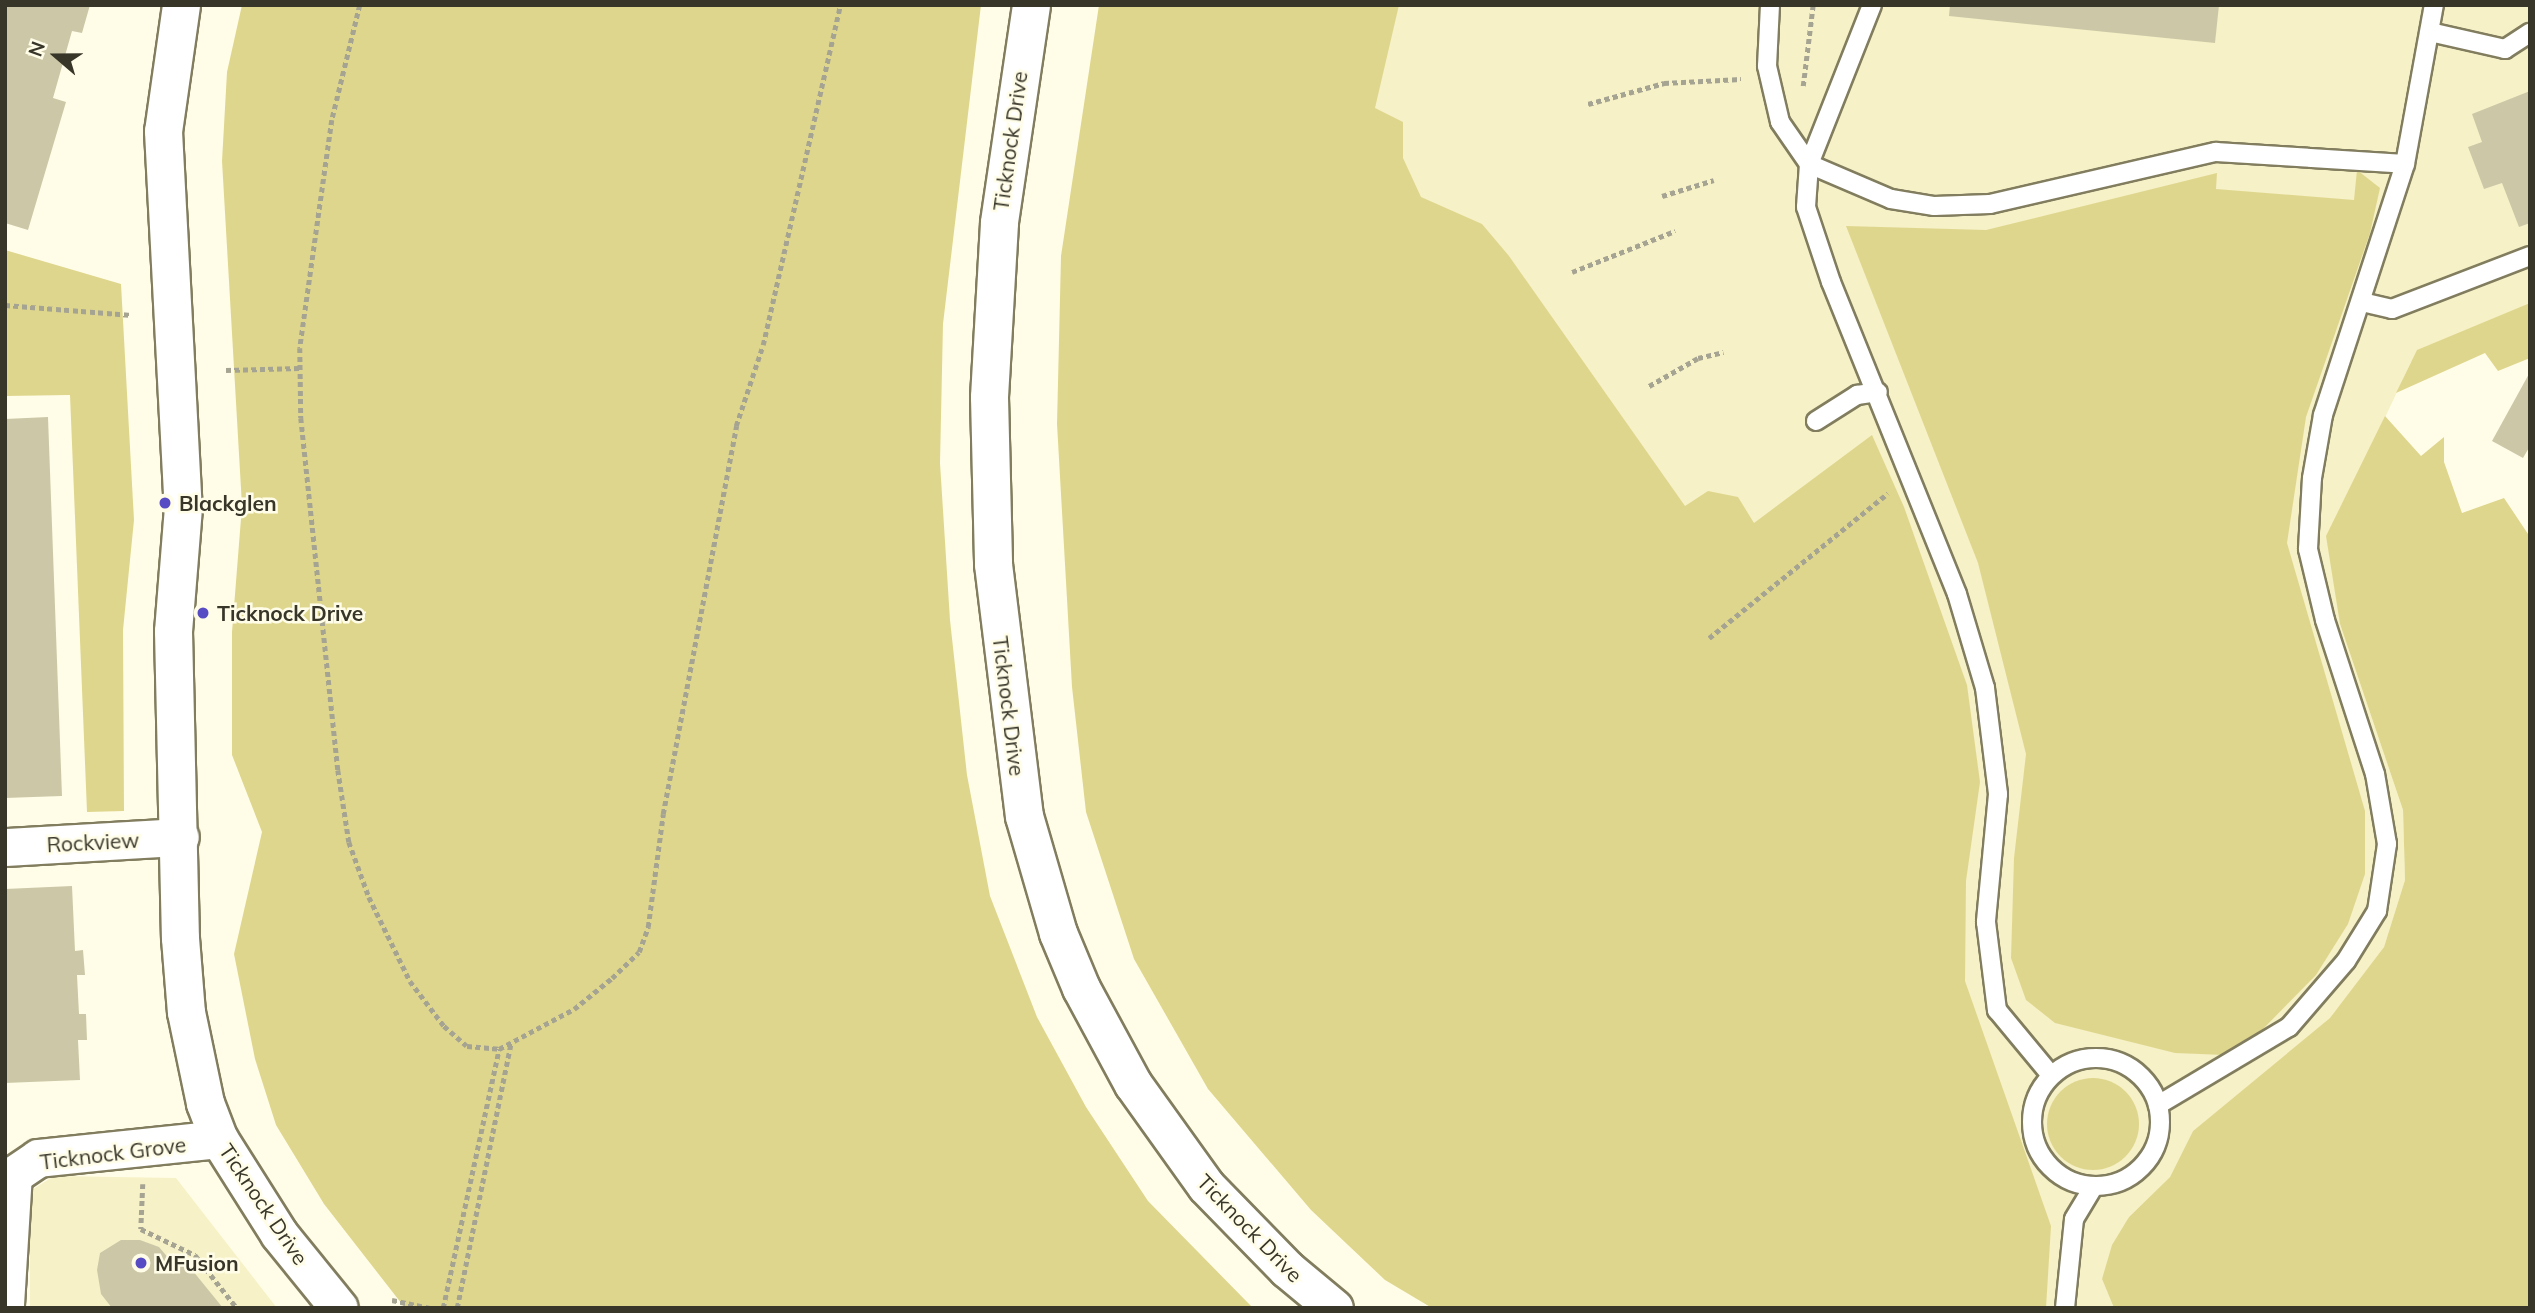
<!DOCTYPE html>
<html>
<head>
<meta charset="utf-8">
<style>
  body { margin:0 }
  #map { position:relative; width:2535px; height:1313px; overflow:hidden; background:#fffde8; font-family:Mulish,sans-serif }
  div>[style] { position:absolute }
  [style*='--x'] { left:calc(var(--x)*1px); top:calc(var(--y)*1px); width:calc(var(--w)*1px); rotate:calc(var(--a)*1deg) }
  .built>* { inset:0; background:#f6f1c6 }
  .green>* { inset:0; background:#dfd68e }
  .round { border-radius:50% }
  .building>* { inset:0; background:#ccc8a7 }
  .path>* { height:4.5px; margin-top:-2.25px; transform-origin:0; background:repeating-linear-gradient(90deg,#a5a391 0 5px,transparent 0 8.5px) }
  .roads { filter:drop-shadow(2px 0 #817d5e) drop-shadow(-2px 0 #817d5e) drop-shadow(0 2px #817d5e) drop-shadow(0 -2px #817d5e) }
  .lane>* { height:18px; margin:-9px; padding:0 9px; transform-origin:9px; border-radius:9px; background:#fff }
  .lane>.ring { margin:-9px; padding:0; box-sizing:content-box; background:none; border:18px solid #fff; border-radius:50% }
  .street>* { height:37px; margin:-18.5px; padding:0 18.5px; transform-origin:18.5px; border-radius:18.5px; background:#fff }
  .dots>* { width:19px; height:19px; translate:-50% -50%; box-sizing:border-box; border:4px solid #fffde8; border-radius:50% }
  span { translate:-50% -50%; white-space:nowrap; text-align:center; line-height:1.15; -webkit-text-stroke:5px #fffde8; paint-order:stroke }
  .street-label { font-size:21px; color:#383629 }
  .poi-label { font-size:21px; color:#383629; font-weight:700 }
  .left { translate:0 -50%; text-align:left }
  .frame { position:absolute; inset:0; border:7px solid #383629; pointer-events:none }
  .north { position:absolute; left:21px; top:21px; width:70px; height:70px; -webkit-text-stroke:5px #fffde8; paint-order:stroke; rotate:290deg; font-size:19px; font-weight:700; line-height:28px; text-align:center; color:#383629 }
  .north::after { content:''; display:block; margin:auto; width:24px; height:32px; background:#383629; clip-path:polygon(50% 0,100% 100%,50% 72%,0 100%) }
</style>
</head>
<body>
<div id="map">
  <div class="built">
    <i style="clip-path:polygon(1275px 5px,2530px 5px,2530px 310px,2411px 362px,2375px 439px,2340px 624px,2403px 810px,2405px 880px,2384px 947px,2330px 1019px,2193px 1131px,2170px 1177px,2129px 1217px,2102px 1279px,2114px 1308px,2008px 1308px,1760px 634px,1259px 98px)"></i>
    <i style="clip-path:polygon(54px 1176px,176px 1178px,277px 1308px,30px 1308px,30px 1191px)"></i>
  </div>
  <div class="green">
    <i style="clip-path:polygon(242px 5px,981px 5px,943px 324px,940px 463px,950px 620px,967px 775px,990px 896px,1037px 1017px,1086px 1107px,1148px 1201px,1253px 1308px,405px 1308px,324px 1204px,276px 1125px,255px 1059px,234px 954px,262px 832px,232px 755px,232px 632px,242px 506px,222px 161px,227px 72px)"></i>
    <i style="clip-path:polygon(1099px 5px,1399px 5px,1375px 108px,1403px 122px,1403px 158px,1421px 197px,1482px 224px,1509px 256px,1685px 506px,1708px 491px,1738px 497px,1754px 523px,1872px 435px,1904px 507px,1967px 685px,1980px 782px,1966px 881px,1965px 981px,2051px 1226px,2046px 1308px,1432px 1308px,1385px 1280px,1311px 1210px,1208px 1089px,1134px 959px,1086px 812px,1072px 687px,1057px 424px,1061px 256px)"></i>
    <i style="clip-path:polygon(2357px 170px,2380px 188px,2370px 233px,2306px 417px,2287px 543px,2365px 811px,2365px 874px,2348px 924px,2316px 975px,2262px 1030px,2224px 1055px,2175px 1053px,2055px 1023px,2026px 1000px,2011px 958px,2014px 858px,2026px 754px,1978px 563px,1846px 226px,1986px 230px,2217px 173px,2216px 189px,2354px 200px)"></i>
    <i style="clip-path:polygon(5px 250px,121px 284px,134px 520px,123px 630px,124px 811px,87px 812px,70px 395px,6px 396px)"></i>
    <i style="clip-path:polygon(2530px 303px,2530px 358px,2498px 371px,2485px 353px,2396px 393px,2417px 350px)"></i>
    <i style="clip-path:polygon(2385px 416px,2421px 456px,2444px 437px,2444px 462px,2462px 513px,2504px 498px,2530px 537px,2530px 1308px,2114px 1308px,2102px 1279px,2112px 1245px,2129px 1217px,2170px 1177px,2193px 1131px,2330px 1018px,2384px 947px,2405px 880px,2403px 810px,2340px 624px,2326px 536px)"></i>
    <i class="round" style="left:2047px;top:1078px;width:92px;height:92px"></i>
  </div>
  <div class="building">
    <i style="clip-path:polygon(5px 5px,90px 5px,82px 33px,72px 31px,53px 98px,66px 102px,28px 230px,5px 223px)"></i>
    <i style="clip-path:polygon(1950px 5px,2219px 5px,2215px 43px,1949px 16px)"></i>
    <i style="clip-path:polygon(2530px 91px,2530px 223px,2519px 227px,2502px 183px,2484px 189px,2468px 147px,2482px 142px,2472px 114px)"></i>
    <i style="clip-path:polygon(2530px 372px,2530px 446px,2523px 458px,2492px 441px)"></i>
    <i style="clip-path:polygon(48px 417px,62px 796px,5px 798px,5px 419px)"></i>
    <i style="clip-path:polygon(72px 886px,75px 951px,83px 950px,85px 975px,77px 975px,79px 1014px,86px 1014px,87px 1040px,78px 1040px,80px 1080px,5px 1083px,5px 889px)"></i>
    <i style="clip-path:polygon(121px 1240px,140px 1240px,159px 1247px,176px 1267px,184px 1260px,223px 1308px,112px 1308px,101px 1294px,97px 1270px,100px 1253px)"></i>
  </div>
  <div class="path">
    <i style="--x:360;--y:5;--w:118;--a:103.7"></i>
    <i style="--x:332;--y:120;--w:230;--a:98"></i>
    <i style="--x:300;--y:348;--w:70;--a:89.2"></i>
    <i style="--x:301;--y:418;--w:354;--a:84"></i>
    <i style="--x:338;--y:770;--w:73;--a:81.3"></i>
    <i style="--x:349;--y:842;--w:59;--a:70"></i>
    <i style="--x:369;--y:897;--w:93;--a:64"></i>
    <i style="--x:410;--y:981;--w:56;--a:52.9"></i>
    <i style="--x:444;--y:1026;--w:30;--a:41"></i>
    <i style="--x:467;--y:1046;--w:32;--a:5"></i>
    <i style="--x:499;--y:1049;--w:85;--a:-28.1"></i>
    <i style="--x:574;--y:1009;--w:49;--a:-39.2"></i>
    <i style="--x:612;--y:978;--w:37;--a:-44"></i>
    <i style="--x:639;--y:952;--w:27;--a:-70"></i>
    <i style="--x:648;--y:927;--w:114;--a:-82.4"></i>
    <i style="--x:663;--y:814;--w:395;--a:-79.3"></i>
    <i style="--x:736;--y:426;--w:85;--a:-71.6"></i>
    <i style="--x:763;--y:345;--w:349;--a:-77.2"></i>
    <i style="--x:1803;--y:86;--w:82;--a:-83"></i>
    <i style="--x:1588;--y:104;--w:79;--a:-15.4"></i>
    <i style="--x:1664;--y:83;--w:77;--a:-3"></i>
    <i style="--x:1662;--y:196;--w:54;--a:-17.1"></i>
    <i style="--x:1572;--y:272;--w:111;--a:-21.7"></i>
    <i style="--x:5;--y:305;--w:127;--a:4.5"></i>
    <i style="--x:226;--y:370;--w:74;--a:-1.5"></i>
    <i style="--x:1649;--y:386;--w:56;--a:-29.7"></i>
    <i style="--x:1698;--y:358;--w:26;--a:-13"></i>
    <i style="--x:1709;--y:638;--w:230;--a:-39"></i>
    <i style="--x:143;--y:1184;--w:45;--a:92.5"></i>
    <i style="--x:141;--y:1229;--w:60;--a:25.7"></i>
    <i style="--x:195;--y:1255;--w:68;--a:51.6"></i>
    <i style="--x:392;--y:1300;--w:40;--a:12"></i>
    <i style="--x:443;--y:1308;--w:265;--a:-77.8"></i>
    <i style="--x:457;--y:1308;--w:271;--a:-78.5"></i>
  </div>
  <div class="roads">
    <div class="lane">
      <i style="--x:1770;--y:5;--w:61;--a:92.8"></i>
      <i style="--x:1767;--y:66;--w:57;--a:76.9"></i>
      <i style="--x:1780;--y:122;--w:51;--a:55.4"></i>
      <i style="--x:1809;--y:164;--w:89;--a:23.1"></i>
      <i style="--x:1891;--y:199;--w:44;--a:9.2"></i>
      <i style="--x:1934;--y:206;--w:56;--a:-2"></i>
      <i style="--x:1990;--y:204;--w:232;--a:-13"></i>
      <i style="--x:2216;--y:152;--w:189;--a:3.6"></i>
      <i style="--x:1872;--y:5;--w:171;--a:111.6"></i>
      <i style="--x:1809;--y:164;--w:43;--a:94"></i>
      <i style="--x:1806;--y:207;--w:79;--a:71.6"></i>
      <i style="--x:1831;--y:282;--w:336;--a:68"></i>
      <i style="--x:1957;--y:594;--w:98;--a:73.4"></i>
      <i style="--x:1985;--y:688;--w:107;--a:83"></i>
      <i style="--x:1998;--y:794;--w:129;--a:95.4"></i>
      <i style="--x:1986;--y:922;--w:89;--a:82.9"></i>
      <i style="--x:1997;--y:1010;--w:85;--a:50.3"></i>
      <i style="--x:2430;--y:32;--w:77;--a:12.8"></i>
      <i style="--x:2505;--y:49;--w:30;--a:-33"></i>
      <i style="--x:2362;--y:302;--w:31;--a:13"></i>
      <i style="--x:2392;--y:309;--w:148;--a:-21"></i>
      <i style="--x:1816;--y:421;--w:49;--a:-32.4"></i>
      <i style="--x:1857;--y:395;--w:21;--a:-8"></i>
      <i class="ring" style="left:2032px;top:1058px;width:110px;height:110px"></i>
      <i style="--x:2158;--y:1105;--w:152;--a:-30.8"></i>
      <i style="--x:2289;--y:1027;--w:87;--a:-49.2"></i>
      <i style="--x:2346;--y:961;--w:59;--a:-58.2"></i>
      <i style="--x:2377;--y:911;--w:68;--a:-81.5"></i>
      <i style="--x:2387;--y:844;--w:71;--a:-99.7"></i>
      <i style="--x:2375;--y:774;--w:162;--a:-108"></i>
      <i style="--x:2325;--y:620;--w:73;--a:-103.5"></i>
      <i style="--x:2308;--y:549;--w:71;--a:-86.8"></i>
      <i style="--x:2312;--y:478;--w:64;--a:-80.1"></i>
      <i style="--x:2323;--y:415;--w:264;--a:-71.9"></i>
      <i style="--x:2405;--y:164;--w:162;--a:-79.7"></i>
      <i style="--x:2065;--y:1308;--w:89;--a:-84.2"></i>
      <i style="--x:2074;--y:1219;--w:37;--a:-59"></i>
    </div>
    <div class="street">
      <i style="--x:181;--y:5;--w:127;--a:98.1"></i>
      <i style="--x:163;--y:131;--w:377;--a:87"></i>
      <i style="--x:183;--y:507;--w:124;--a:94.6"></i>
      <i style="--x:173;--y:631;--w:307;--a:88.7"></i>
      <i style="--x:180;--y:938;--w:74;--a:85.4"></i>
      <i style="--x:186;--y:1012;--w:93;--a:78.2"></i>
      <i style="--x:205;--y:1103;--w:39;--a:69"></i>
      <i style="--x:219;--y:1139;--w:112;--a:57.7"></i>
      <i style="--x:279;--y:1234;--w:95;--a:51"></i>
      <i style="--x:1031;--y:5;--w:220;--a:98.4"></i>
      <i style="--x:999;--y:223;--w:174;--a:93.3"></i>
      <i style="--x:989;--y:397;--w:167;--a:88.6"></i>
      <i style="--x:993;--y:564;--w:254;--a:83"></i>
      <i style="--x:1024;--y:816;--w:122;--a:73.8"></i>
      <i style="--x:1058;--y:933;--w:60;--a:67.3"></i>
      <i style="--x:1081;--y:988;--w:109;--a:61.6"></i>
      <i style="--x:1133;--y:1084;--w:125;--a:54.4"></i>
      <i style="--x:1206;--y:1186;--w:116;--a:45.7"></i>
      <i style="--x:1287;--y:1269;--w:61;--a:39.7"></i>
      <i style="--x:5;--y:847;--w:175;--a:-3.3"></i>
      <i style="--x:5;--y:1304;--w:129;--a:-86.5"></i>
      <i style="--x:13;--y:1175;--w:30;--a:-34"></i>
      <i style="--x:38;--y:1158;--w:182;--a:-6"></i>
    </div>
  </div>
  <div class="dots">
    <i style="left:165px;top:503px;background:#584cc4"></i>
    <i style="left:203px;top:613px;background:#584cc4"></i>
    <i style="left:141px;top:1263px;background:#584cc4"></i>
  </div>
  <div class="street-label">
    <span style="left:1010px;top:141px;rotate:-82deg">Ticknock Drive</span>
    <span style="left:1009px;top:706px;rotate:83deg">Ticknock Drive</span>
    <span style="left:93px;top:842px;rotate:-3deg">Rockview</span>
    <span style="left:113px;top:1153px;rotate:-7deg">Ticknock Grove</span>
    <span style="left:264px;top:1204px;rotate:56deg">Ticknock Drive</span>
    <span style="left:1250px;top:1228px;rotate:46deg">Ticknock Drive</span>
  </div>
  <div class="poi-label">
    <span class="left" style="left:179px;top:503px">Blackglen</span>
    <span class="left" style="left:217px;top:613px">Ticknock Drive</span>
    <span class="left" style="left:155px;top:1263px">MFusion</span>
  </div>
  <div class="frame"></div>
  <div class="north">N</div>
</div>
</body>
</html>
